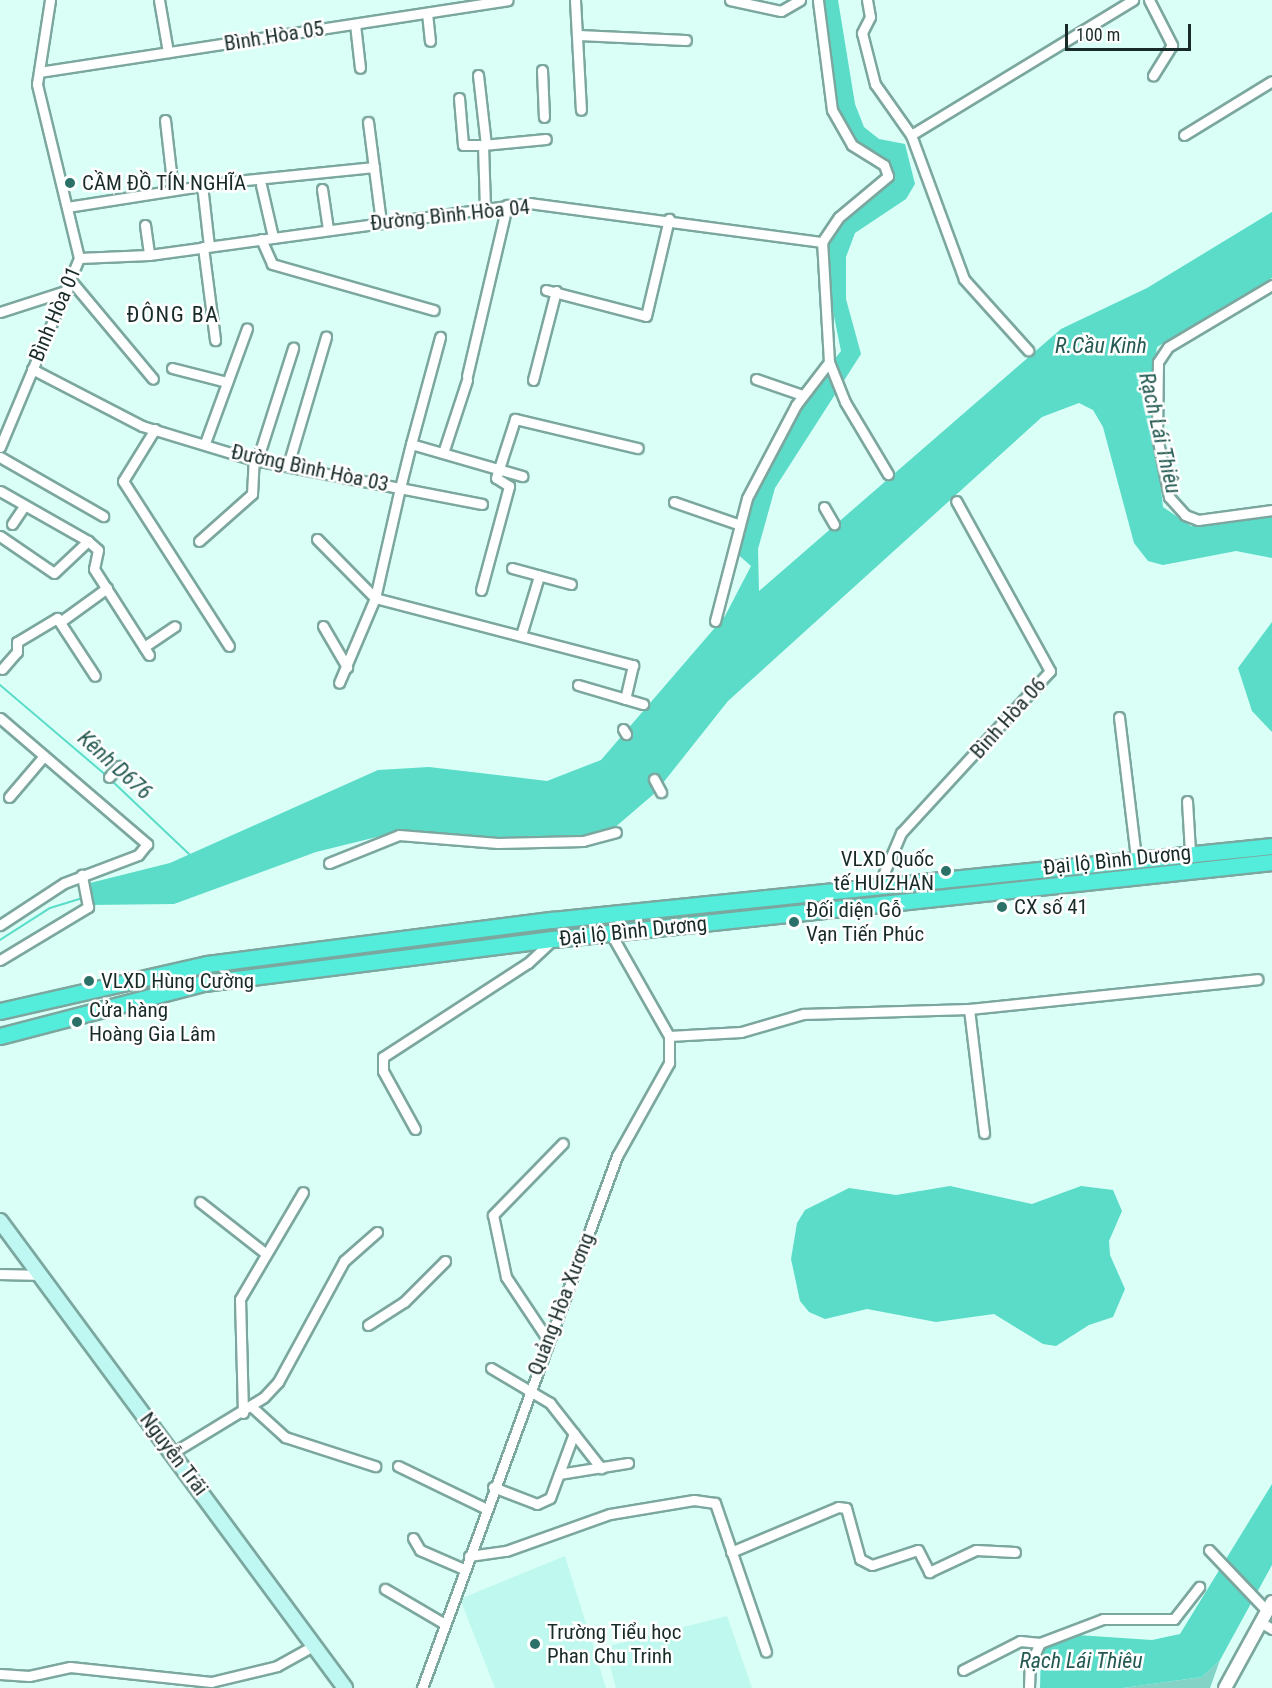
<!DOCTYPE html>
<html>
<head>
<meta charset="utf-8">
<style>
  body { margin:0 }
  #map { position:relative; width:1272px; height:1688px; overflow:hidden; background:#d9fff7; font-family:"Roboto Condensed",sans-serif }
  div>[style] { position:absolute }
  [style*='--x'] { left:calc(var(--x)*1px); top:calc(var(--y)*1px); width:calc(var(--w)*1px); rotate:calc(var(--a)*1deg) }
  .built>* { inset:0; background:#bff8ee }
  .green>* { inset:0; background:#83d3c6 }
  .water>* { inset:0; background:#5adcc9 }
  .stream>* { height:2px; margin:-1px; padding:0 1px; transform-origin:1px; border-radius:1px; background:#5adcc9 }
  .roads { filter:drop-shadow(2px 0 #7ba79f) drop-shadow(-2px 0 #7ba79f) drop-shadow(0 2px #7ba79f) drop-shadow(0 -2px #7ba79f) }
  .minor>* { height:9px; margin:-4.5px; padding:0 4.5px; transform-origin:4.5px; border-radius:4.5px; background:#fff }
  .tertiary>* { height:12px; margin:-6px; padding:0 6px; transform-origin:6px; border-radius:6px; background:#fff }
  .secondary>* { height:14px; margin:-7px; padding:0 7px; transform-origin:7px; border-radius:7px; background:#bff8f2 }
  .trunk>* { height:15px; margin:-7.5px; padding:0 7.5px; transform-origin:7.5px; border-radius:7.5px; background:#54ecdb }
  .dots>* { width:16px; height:16px; translate:-50% -50%; box-sizing:border-box; border:3px solid #fff; border-radius:50% }
  span { translate:-50% -50%; white-space:nowrap; text-align:center; line-height:1.15; -webkit-text-stroke:5px #fff; paint-order:stroke }
  .street-label { font-size:21px; color:#182b28 }
  .poi-label { font-size:21px; color:#182b28 }
  .left { translate:0 -50%; text-align:left }
  .right { translate:-100% -50%; text-align:right }
  .neighbourhood-label { font-size:22px; color:#182b28; letter-spacing:1.5px }
  .water-label { font-size:22px; color:#245a52; font-style:italic }
  .scale { position:absolute; left:1065px; top:24px; width:126px; height:27px; box-sizing:border-box; border:3px solid #182b28; border-top:0; padding-left:8px; font-size:18px; line-height:21px; white-space:nowrap; color:#182b28; -webkit-text-stroke:4px #fff; paint-order:stroke }
</style>
</head>
<body>
<div id="map">
  <div class="built">
    <i style="clip-path:polygon(565px 1556px,606px 1688px,495px 1688px,460px 1599px)"></i>
    <i style="clip-path:polygon(727px 1616px,752px 1688px,616px 1688px,605px 1647px)"></i>
  </div>
  <div class="green">
    <i style="clip-path:polygon(1220px 1660px,1210px 1688px,1123px 1688px,1202px 1677px)"></i>
  </div>
  <div class="water">
    <i style="clip-path:polygon(823px 0,838px 0,855px 104px,864px 127px,879px 139px,905px 144px,915px 184px,906px 199px,855px 233px,846px 257px,846px 299px,861px 354px,775px 488px,758px 549px,759px 591px,1061px 329px,1147px 288px,1272px 212px,1272px 278px,1157px 347px,1150px 395px,1163px 507px,1191px 526px,1250px 511px,1272px 513px,1272px 558px,1236px 551px,1163px 565px,1148px 561px,1134px 543px,1103px 427px,1093px 410px,1079px 403px,1042px 417px,728px 701px,655px 793px,613px 829px,583px 837px,496px 840px,397px 832px,316px 852px,174px 904px,88px 905px,82px 885px,170px 863px,378px 770px,429px 767px,547px 781px,601px 760px,725px 616px,751px 566px,734px 551px,749px 499px,805px 396px,841px 351px,827px 282px,829px 237px,894px 176px,889px 163px,859px 146px,836px 109px)"></i>
    <i style="clip-path:polygon(1272px 622px,1272px 732px,1252px 711px,1238px 668px)"></i>
    <i style="clip-path:polygon(950px 1186px,1032px 1204px,1081px 1186px,1113px 1190px,1122px 1211px,1109px 1241px,1110px 1255px,1125px 1289px,1113px 1317px,1089px 1325px,1056px 1346px,1043px 1344px,994px 1314px,936px 1322px,867px 1309px,825px 1319px,809px 1312px,800px 1301px,791px 1259px,797px 1223px,805px 1210px,849px 1188px,896px 1195px)"></i>
    <i style="clip-path:polygon(1272px 1484px,1272px 1565px,1220px 1660px,1202px 1677px,1123px 1688px,1040px 1688px,1041px 1649px,1055px 1640px,1077px 1635px,1152px 1640px,1180px 1634px)"></i>
  </div>
  <div class="stream">
    <i style="--x:0;--y:685;--w:140;--a:40.4"></i>
    <i style="--x:111;--y:780;--w:109;--a:43.5"></i>
    <i style="--x:0;--y:940;--w:59;--a:-32.6"></i>
    <i style="--x:50;--y:908;--w:34;--a:-17"></i>
  </div>
  <div class="roads">
    <div class="minor">
      <i style="--x:159;--y:0;--w:53;--a:80.2"></i>
      <i style="--x:575;--y:0;--w:110;--a:86.9"></i>
      <i style="--x:730;--y:0;--w:52;--a:12.2"></i>
      <i style="--x:781;--y:11;--w:22;--a:-30"></i>
      <i style="--x:867;--y:0;--w:17;--a:80"></i>
      <i style="--x:870;--y:17;--w:18;--a:117"></i>
      <i style="--x:862;--y:33;--w:53;--a:75.7"></i>
      <i style="--x:875;--y:84;--w:62;--a:54.8"></i>
      <i style="--x:911;--y:135;--w:260;--a:-31.3"></i>
      <i style="--x:1149;--y:0;--w:51;--a:62.9"></i>
      <i style="--x:1172;--y:45;--w:36;--a:122"></i>
      <i style="--x:427;--y:13;--w:28;--a:84"></i>
      <i style="--x:355;--y:24;--w:44;--a:83.5"></i>
      <i style="--x:578;--y:35;--w:108;--a:2.7"></i>
      <i style="--x:542;--y:70;--w:47;--a:87.6"></i>
      <i style="--x:39;--y:72;--w:474;--a:-8.7"></i>
      <i style="--x:478;--y:75;--w:70;--a:83.5"></i>
      <i style="--x:459;--y:98;--w:47;--a:85.1"></i>
      <i style="--x:463;--y:145;--w:20;--a:0"></i>
      <i style="--x:165;--y:120;--w:70;--a:83.5"></i>
      <i style="--x:368;--y:122;--w:101;--a:82.6"></i>
      <i style="--x:911;--y:135;--w:153;--a:69.8"></i>
      <i style="--x:964;--y:279;--w:96;--a:48"></i>
      <i style="--x:1184;--y:135;--w:103;--a:-31.5"></i>
      <i style="--x:202;--y:185;--w:61;--a:83.5"></i>
      <i style="--x:261;--y:185;--w:53;--a:77"></i>
      <i style="--x:322;--y:189;--w:40;--a:81.5"></i>
      <i style="--x:67;--y:207;--w:161;--a:-8.9"></i>
      <i style="--x:226;--y:182;--w:149;--a:-5.8"></i>
      <i style="--x:485;--y:208;--w:63;--a:-91.8"></i>
      <i style="--x:483;--y:145;--w:63;--a:-5.4"></i>
      <i style="--x:145;--y:225;--w:30;--a:82"></i>
      <i style="--x:261;--y:239;--w:27;--a:66"></i>
      <i style="--x:272;--y:264;--w:168;--a:15.9"></i>
      <i style="--x:203;--y:247;--w:94;--a:82.6"></i>
      <i style="--x:79;--y:258;--w:70;--a:-2.5"></i>
      <i style="--x:149;--y:255;--w:384;--a:-7.8"></i>
      <i style="--x:529;--y:203;--w:296;--a:7.6"></i>
      <i style="--x:72;--y:282;--w:126;--a:50.1"></i>
      <i style="--x:1272;--y:285;--w:121;--a:149.2"></i>
      <i style="--x:1168;--y:347;--w:18;--a:124"></i>
      <i style="--x:1158;--y:362;--w:74;--a:90.8"></i>
      <i style="--x:1157;--y:436;--w:62;--a:78.9"></i>
      <i style="--x:1169;--y:497;--w:24;--a:48"></i>
      <i style="--x:1185;--y:515;--w:14;--a:21"></i>
      <i style="--x:1198;--y:520;--w:75;--a:-7.7"></i>
      <i style="--x:546;--y:290;--w:103;--a:14.6"></i>
      <i style="--x:646;--y:316;--w:100;--a:-76.7"></i>
      <i style="--x:0;--y:312;--w:71;--a:-17.9"></i>
      <i style="--x:829;--y:362;--w:43;--a:68.2"></i>
      <i style="--x:845;--y:402;--w:84;--a:59.2"></i>
      <i style="--x:172;--y:368;--w:57;--a:14.3"></i>
      <i style="--x:32;--y:369;--w:124;--a:27.4"></i>
      <i style="--x:142;--y:426;--w:117;--a:16.9"></i>
      <i style="--x:254;--y:460;--w:149;--a:10.9"></i>
      <i style="--x:400;--y:488;--w:113;--a:102.8"></i>
      <i style="--x:375;--y:598;--w:92;--a:113"></i>
      <i style="--x:467;--y:376;--w:176;--a:-76.8"></i>
      <i style="--x:756;--y:379;--w:49;--a:19.2"></i>
      <i style="--x:533;--y:380;--w:92;--a:-75.5"></i>
      <i style="--x:155;--y:429;--w:61;--a:121.6"></i>
      <i style="--x:123;--y:481;--w:196;--a:57.3"></i>
      <i style="--x:205;--y:443;--w:122;--a:-69.9"></i>
      <i style="--x:411;--y:444;--w:111;--a:-74.8"></i>
      <i style="--x:0;--y:447;--w:205;--a:-67.3"></i>
      <i style="--x:79;--y:258;--w:179;--a:-103.6"></i>
      <i style="--x:37;--y:84;--w:85;--a:-81.2"></i>
      <i style="--x:443;--y:453;--w:77;--a:-71.8"></i>
      <i style="--x:0;--y:457;--w:119;--a:29.8"></i>
      <i style="--x:257;--y:461;--w:119;--a:-72.3"></i>
      <i style="--x:288;--y:465;--w:134;--a:-73.5"></i>
      <i style="--x:0;--y:491;--w:101;--a:29.6"></i>
      <i style="--x:674;--y:502;--w:68;--a:19"></i>
      <i style="--x:482;--y:504;--w:84;--a:-169"></i>
      <i style="--x:400;--y:488;--w:45;--a:-76"></i>
      <i style="--x:411;--y:444;--w:116;--a:16.1"></i>
      <i style="--x:824;--y:507;--w:20;--a:60"></i>
      <i style="--x:12;--y:524;--w:22;--a:-56"></i>
      <i style="--x:0;--y:536;--w:65;--a:34.4"></i>
      <i style="--x:54;--y:573;--w:47;--a:-43.3"></i>
      <i style="--x:88;--y:541;--w:13;--a:42"></i>
      <i style="--x:98;--y:550;--w:19;--a:102"></i>
      <i style="--x:94;--y:569;--w:102;--a:57.4"></i>
      <i style="--x:317;--y:539;--w:83;--a:45.5"></i>
      <i style="--x:375;--y:598;--w:267;--a:14.6"></i>
      <i style="--x:633;--y:665;--w:35;--a:103"></i>
      <i style="--x:199;--y:541;--w:71;--a:-41.6"></i>
      <i style="--x:252;--y:494;--w:34;--a:-87"></i>
      <i style="--x:512;--y:568;--w:61;--a:15.2"></i>
      <i style="--x:481;--y:590;--w:108;--a:-74.9"></i>
      <i style="--x:509;--y:486;--w:15;--a:-148"></i>
      <i style="--x:496;--y:478;--w:62;--a:-72.1"></i>
      <i style="--x:515;--y:419;--w:126;--a:13.3"></i>
      <i style="--x:715;--y:621;--w:127;--a:-75.4"></i>
      <i style="--x:747;--y:498;--w:105;--a:-62.2"></i>
      <i style="--x:796;--y:405;--w:54;--a:-52.5"></i>
      <i style="--x:829;--y:362;--w:120;--a:-93.3"></i>
      <i style="--x:822;--y:242;--w:30;--a:-56"></i>
      <i style="--x:839;--y:217;--w:64;--a:-39.9"></i>
      <i style="--x:888;--y:176;--w:12;--a:-110"></i>
      <i style="--x:884;--y:165;--w:38;--a:-148"></i>
      <i style="--x:852;--y:145;--w:40;--a:-119.7"></i>
      <i style="--x:832;--y:110;--w:111;--a:-97.3"></i>
      <i style="--x:60;--y:622;--w:58;--a:-35.9"></i>
      <i style="--x:323;--y:626;--w:48;--a:59.7"></i>
      <i style="--x:522;--y:632;--w:59;--a:-73.1"></i>
      <i style="--x:144;--y:647;--w:37;--a:-34"></i>
      <i style="--x:2;--y:669;--w:23;--a:-49"></i>
      <i style="--x:17;--y:652;--w:10;--a:-90"></i>
      <i style="--x:17;--y:642;--w:47;--a:-31"></i>
      <i style="--x:57;--y:618;--w:69;--a:56.8"></i>
      <i style="--x:578;--y:685;--w:68;--a:16.3"></i>
      <i style="--x:1119;--y:717;--w:142;--a:83.1"></i>
      <i style="--x:0;--y:718;--w:194;--a:40.6"></i>
      <i style="--x:147;--y:844;--w:14;--a:129"></i>
      <i style="--x:138;--y:855;--w:79;--a:159.3"></i>
      <i style="--x:64;--y:883;--w:77;--a:146.7"></i>
      <i style="--x:623;--y:729;--w:6;--a:59"></i>
      <i style="--x:109;--y:777;--w:15;--a:-48"></i>
      <i style="--x:654;--y:779;--w:15;--a:62"></i>
      <i style="--x:9;--y:797;--w:54;--a:-49.5"></i>
      <i style="--x:1187;--y:801;--w:51;--a:86.6"></i>
      <i style="--x:329;--y:863;--w:75;--a:-21.8"></i>
      <i style="--x:399;--y:835;--w:99;--a:4.6"></i>
      <i style="--x:498;--y:843;--w:85;--a:-1.3"></i>
      <i style="--x:583;--y:841;--w:34;--a:-15"></i>
      <i style="--x:878;--y:887;--w:59;--a:-66.9"></i>
      <i style="--x:901;--y:833;--w:220;--a:-47.4"></i>
      <i style="--x:1050;--y:671;--w:194;--a:-118.9"></i>
      <i style="--x:0;--y:960;--w:103;--a:-31.1"></i>
      <i style="--x:88;--y:907;--w:33;--a:-101"></i>
      <i style="--x:969;--y:1009;--w:125;--a:83.1"></i>
      <i style="--x:669;--y:1036;--w:72;--a:-3.2"></i>
      <i style="--x:741;--y:1032;--w:65;--a:-16.2"></i>
      <i style="--x:803;--y:1014;--w:166;--a:-1.7"></i>
      <i style="--x:969;--y:1009;--w:290;--a:-5.9"></i>
      <i style="--x:415;--y:1129;--w:66;--a:-118.9"></i>
      <i style="--x:383;--y:1071;--w:14;--a:-90"></i>
      <i style="--x:383;--y:1057;--w:173;--a:-33"></i>
      <i style="--x:528;--y:963;--w:33;--a:-43"></i>
      <i style="--x:200;--y:1202;--w:83;--a:38.1"></i>
      <i style="--x:0;--y:1274;--w:40;--a:1.4"></i>
      <i style="--x:368;--y:1325;--w:43;--a:-32.6"></i>
      <i style="--x:404;--y:1302;--w:58;--a:-45"></i>
      <i style="--x:548;--y:1340;--w:76;--a:-123.7"></i>
      <i style="--x:506;--y:1277;--w:63;--a:-101.8"></i>
      <i style="--x:493;--y:1215;--w:100;--a:-45.8"></i>
      <i style="--x:491;--y:1368;--w:69;--a:30.7"></i>
      <i style="--x:550;--y:1403;--w:83;--a:51.9"></i>
      <i style="--x:252;--y:1407;--w:45;--a:42.3"></i>
      <i style="--x:285;--y:1437;--w:95;--a:17.9"></i>
      <i style="--x:243;--y:1413;--w:114;--a:-91.5"></i>
      <i style="--x:240;--y:1299;--w:124;--a:-59.5"></i>
      <i style="--x:174;--y:1452;--w:105;--a:-31.4"></i>
      <i style="--x:264;--y:1397;--w:21;--a:-47"></i>
      <i style="--x:278;--y:1382;--w:138;--a:-61.4"></i>
      <i style="--x:344;--y:1261;--w:44;--a:-41.3"></i>
      <i style="--x:398;--y:1466;--w:97;--a:25.8"></i>
      <i style="--x:559;--y:1474;--w:70;--a:-9.1"></i>
      <i style="--x:493;--y:1487;--w:47;--a:21.1"></i>
      <i style="--x:537;--y:1504;--w:14;--a:-25"></i>
      <i style="--x:550;--y:1498;--w:69;--a:-69.7"></i>
      <i style="--x:413;--y:1538;--w:14;--a:60"></i>
      <i style="--x:420;--y:1550;--w:48;--a:23.4"></i>
      <i style="--x:1209;--y:1550;--w:84;--a:46.4"></i>
      <i style="--x:731;--y:1552;--w:116;--a:-22.8"></i>
      <i style="--x:838;--y:1507;--w:8;--a:7"></i>
      <i style="--x:846;--y:1508;--w:53;--a:74.6"></i>
      <i style="--x:860;--y:1559;--w:13;--a:27"></i>
      <i style="--x:872;--y:1565;--w:48;--a:-18.1"></i>
      <i style="--x:918;--y:1550;--w:25;--a:63"></i>
      <i style="--x:929;--y:1572;--w:52;--a:-25.1"></i>
      <i style="--x:976;--y:1550;--w:39;--a:3"></i>
      <i style="--x:469;--y:1556;--w:37;--a:-8"></i>
      <i style="--x:506;--y:1551;--w:110;--a:-19.6"></i>
      <i style="--x:610;--y:1514;--w:85;--a:-9.5"></i>
      <i style="--x:694;--y:1500;--w:21;--a:8"></i>
      <i style="--x:715;--y:1503;--w:157;--a:71.1"></i>
      <i style="--x:385;--y:1589;--w:69;--a:30.3"></i>
      <i style="--x:1260;--y:1622;--w:14;--a:30"></i>
      <i style="--x:963;--y:1670;--w:64;--a:-27"></i>
      <i style="--x:1020;--y:1641;--w:20;--a:6"></i>
      <i style="--x:0;--y:1674;--w:29;--a:4"></i>
      <i style="--x:29;--y:1676;--w:42;--a:-12.4"></i>
      <i style="--x:70;--y:1667;--w:142;--a:6.1"></i>
      <i style="--x:211;--y:1682;--w:68;--a:-13.6"></i>
      <i style="--x:277;--y:1666;--w:35;--a:-29"></i>
      <i style="--x:422;--y:1688;--w:567;--a:-69.87"></i>
      <i style="--x:617;--y:1156;--w:107;--a:-60.8"></i>
      <i style="--x:669;--y:1063;--w:27;--a:-90"></i>
      <i style="--x:669;--y:1036;--w:117;--a:-119.6"></i>
      <i style="--x:1029;--y:1688;--w:23;--a:-88"></i>
      <i style="--x:1030;--y:1665;--w:24;--a:-66"></i>
      <i style="--x:1040;--y:1643;--w:67;--a:-20.9"></i>
      <i style="--x:1103;--y:1619;--w:71;--a:0"></i>
      <i style="--x:1174;--y:1619;--w:41;--a:-52"></i>
    </div>
    <div class="tertiary">
      <i style="--x:1225;--y:1688;--w:98;--a:-61.3"></i>
    </div>
    <div class="secondary">
      <i style="--x:0;--y:1221;--w:581;--a:53.54"></i>
    </div>
    <div class="trunk">
      <i style="--x:0;--y:1011;--w:212;--a:-12.8"></i>
      <i style="--x:207;--y:964;--w:348;--a:-7.3"></i>
      <i style="--x:552;--y:920;--w:724;--a:-5.87"></i>
      <i style="--x:0;--y:1036;--w:211;--a:-14.6"></i>
      <i style="--x:204;--y:983;--w:353;--a:-7.2"></i>
      <i style="--x:554;--y:939;--w:722;--a:-6.12"></i>
    </div>
  </div>
  <div class="dots">
    <i style="left:70px;top:183px;background:#2b7167"></i>
    <i style="left:946px;top:871px;background:#2b7167"></i>
    <i style="left:1002px;top:907px;background:#2b7167"></i>
    <i style="left:794px;top:922px;background:#2b7167"></i>
    <i style="left:89px;top:981px;background:#2b7167"></i>
    <i style="left:77px;top:1022px;background:#2b7167"></i>
    <i style="left:535px;top:1644px;background:#2b7167"></i>
  </div>
  <div class="street-label">
    <span style="left:274px;top:36px;rotate:-9deg">Bình Hòa 05</span>
    <span style="left:450px;top:215px;rotate:-6deg">Đường Bình Hòa 04</span>
    <span style="left:55px;top:314px;rotate:-67deg">Bình Hòa 01</span>
    <span style="left:310px;top:468px;rotate:12deg">Đường Bình Hòa 03</span>
    <span style="left:1008px;top:718px;rotate:-48deg">Bình Hòa 06</span>
    <span style="left:1117px;top:860px;rotate:-6deg">Đại lộ Bình Dương</span>
    <span style="left:633px;top:931px;rotate:-6deg">Đại lộ Bình Dương</span>
    <span style="left:561px;top:1304px;rotate:-69deg">Quảng Hòa Xương</span>
    <span style="left:174px;top:1454px;rotate:53deg">Nguyễn Trãi</span>
  </div>
  <div class="poi-label">
    <span class="left" style="left:82px;top:183px">CẦM ĐỒ TÍN NGHĨA</span>
    <span class="right" style="left:934px;top:871px">VLXD Quốc<br>tế HUIZHAN</span>
    <span class="left" style="left:1014px;top:907px">CX số 41</span>
    <span class="left" style="left:806px;top:922px">Đối diện Gỗ<br>Vạn Tiến Phúc</span>
    <span class="left" style="left:101px;top:981px">VLXD Hùng Cường</span>
    <span class="left" style="left:89px;top:1022px">Cửa hàng<br>Hoàng Gia Lâm</span>
    <span class="left" style="left:547px;top:1644px">Trường Tiểu học<br>Phan Chu Trinh</span>
  </div>
  <div class="neighbourhood-label">
    <span style="left:173px;top:315px">ĐÔNG BA</span>
  </div>
  <div class="water-label">
    <span style="left:1101px;top:346px">R.Cầu Kinh</span>
    <span style="left:1160px;top:433px;rotate:77deg">Rạch Lái Thiêu</span>
    <span style="left:115px;top:765px;rotate:42deg">Kênh D676</span>
    <span style="left:1081px;top:1661px">Rạch Lái Thiêu</span>
  </div>
  <div class="scale">100 m</div>
</div>
</body>
</html>
